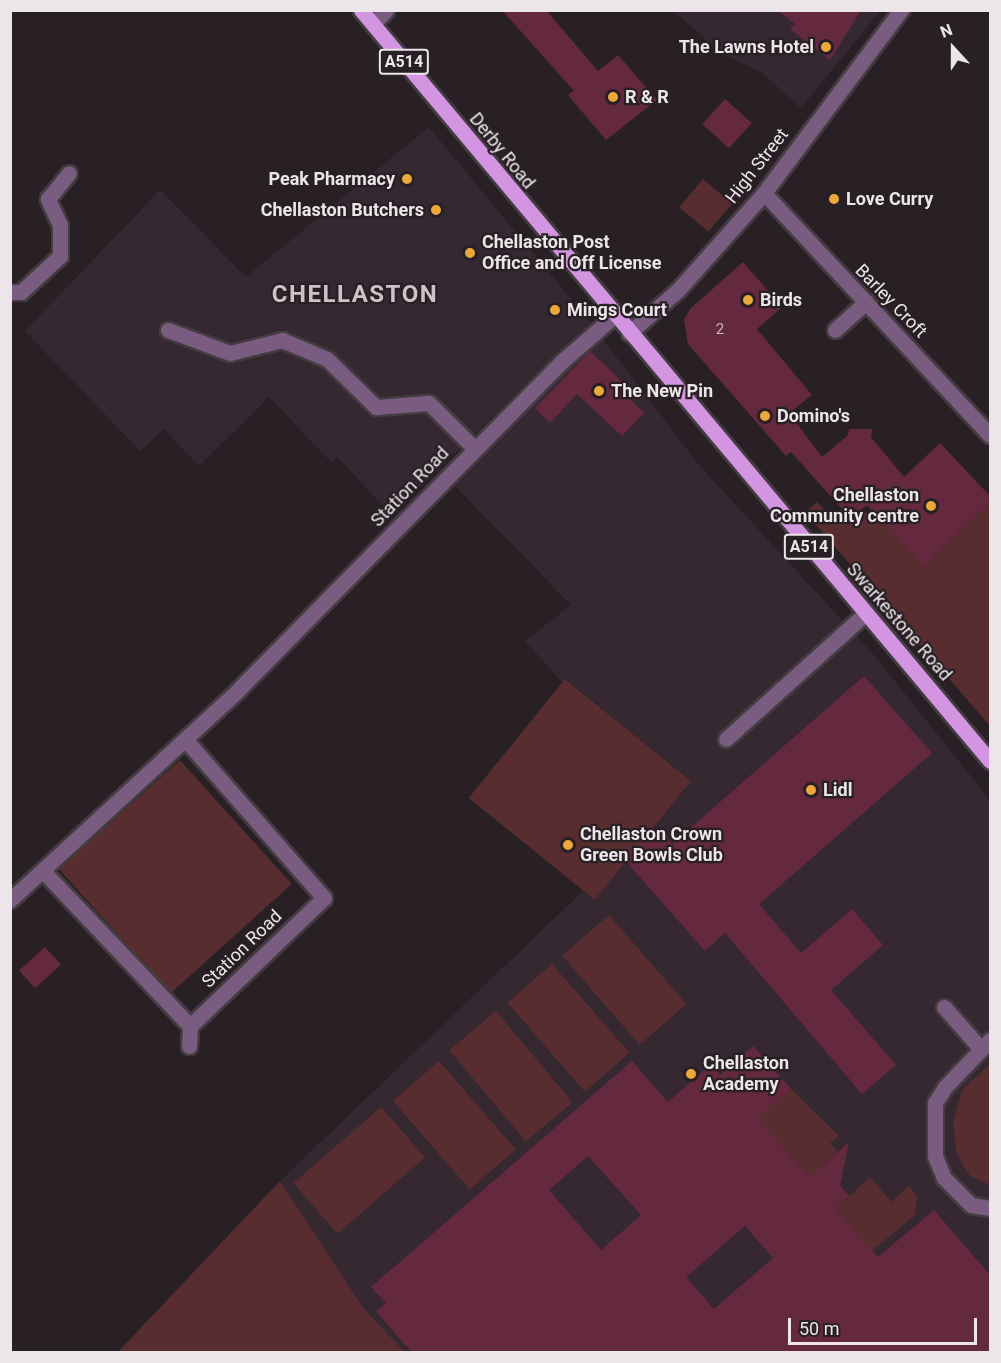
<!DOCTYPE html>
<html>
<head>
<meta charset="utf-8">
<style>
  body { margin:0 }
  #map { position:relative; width:1001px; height:1363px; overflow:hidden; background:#282025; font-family:Roboto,sans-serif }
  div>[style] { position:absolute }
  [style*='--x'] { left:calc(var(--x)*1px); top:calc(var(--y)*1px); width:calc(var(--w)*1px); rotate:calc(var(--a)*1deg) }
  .built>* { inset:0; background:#352831 }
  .green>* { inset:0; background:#582d2f; transform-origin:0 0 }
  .building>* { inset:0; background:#64283f; transform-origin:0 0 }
  .roads { filter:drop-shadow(2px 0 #433c41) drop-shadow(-2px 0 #433c41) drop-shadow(0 2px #433c41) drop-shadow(0 -2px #433c41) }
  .minor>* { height:15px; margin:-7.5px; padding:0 7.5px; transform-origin:7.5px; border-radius:7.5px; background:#7a5c81 }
  .major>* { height:15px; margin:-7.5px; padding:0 7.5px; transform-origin:7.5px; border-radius:7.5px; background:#d394e1 }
  .dots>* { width:16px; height:16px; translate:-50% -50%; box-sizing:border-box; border:3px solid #282025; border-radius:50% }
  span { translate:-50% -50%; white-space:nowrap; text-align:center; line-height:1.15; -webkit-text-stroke:4.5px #282025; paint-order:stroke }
  .number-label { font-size:15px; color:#cab6bf }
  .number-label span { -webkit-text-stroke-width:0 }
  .shield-label span { padding:2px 4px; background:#282025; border:2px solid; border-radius:4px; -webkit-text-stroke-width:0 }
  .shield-label { font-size:16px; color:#ece6ea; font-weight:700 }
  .poi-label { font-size:18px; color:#ece6ea; font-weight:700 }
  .right { translate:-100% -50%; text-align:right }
  .left { translate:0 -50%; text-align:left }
  .street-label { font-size:18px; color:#ece6ea }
  .district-label { font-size:24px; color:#ccc2c8; font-weight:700; letter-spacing:1.5px }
  .frame { position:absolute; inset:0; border:12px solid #ece6ea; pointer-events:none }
  .north { position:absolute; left:923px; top:18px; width:60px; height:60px; -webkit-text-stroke:4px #282025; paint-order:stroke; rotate:339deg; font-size:16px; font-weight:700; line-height:24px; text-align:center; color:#ece6ea }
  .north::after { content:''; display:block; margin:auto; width:21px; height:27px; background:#ece6ea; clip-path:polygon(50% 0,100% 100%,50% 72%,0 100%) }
  .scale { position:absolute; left:788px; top:1318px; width:189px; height:27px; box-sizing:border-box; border:3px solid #ece6ea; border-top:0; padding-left:8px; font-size:18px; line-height:21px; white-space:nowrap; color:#ece6ea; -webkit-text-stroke:4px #282025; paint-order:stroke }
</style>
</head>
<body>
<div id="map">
  <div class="built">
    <i style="clip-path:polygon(674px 11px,880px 11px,801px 108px,761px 72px,722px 54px)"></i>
    <i style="clip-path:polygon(429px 127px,589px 321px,699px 465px,873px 654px,990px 800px,990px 1352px,118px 1352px,280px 1181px,609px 866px,691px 781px,566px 679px,562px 682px,525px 641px,571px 605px,455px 486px,543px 395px,530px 380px,392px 515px,337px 457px,331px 462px,269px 397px,199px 466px,164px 429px,140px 451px,25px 331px,160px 190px,246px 277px)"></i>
  </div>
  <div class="green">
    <i style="left:703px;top:179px;width:38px;height:37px;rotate:40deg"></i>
    <i style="clip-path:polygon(817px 502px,837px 522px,851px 524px,871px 509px,925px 566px,990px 503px,990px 726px,805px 512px)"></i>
    <i style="left:565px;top:679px;width:162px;height:153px;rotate:39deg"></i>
    <i style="left:180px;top:760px;width:167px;height:163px;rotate:48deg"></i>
    <i style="left:609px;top:915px;width:118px;height:62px;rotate:49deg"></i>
    <i style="left:552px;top:964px;width:118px;height:59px;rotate:49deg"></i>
    <i style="left:496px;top:1011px;width:119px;height:61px;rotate:50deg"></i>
    <i style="left:439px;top:1061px;width:117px;height:61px;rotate:49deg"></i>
    <i style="clip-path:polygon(990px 1064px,990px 1185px,970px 1176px,957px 1155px,953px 1123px,962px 1090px)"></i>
    <i style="clip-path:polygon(791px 1089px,839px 1136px,830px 1143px,837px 1152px,809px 1177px,758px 1118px)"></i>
    <i style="left:381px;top:1107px;width:67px;height:116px;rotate:49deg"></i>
    <i style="clip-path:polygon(870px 1177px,891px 1202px,909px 1186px,917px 1196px,915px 1215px,872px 1251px,835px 1209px)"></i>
    <i style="clip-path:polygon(280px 1181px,363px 1308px,405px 1352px,118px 1352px)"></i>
  </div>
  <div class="building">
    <i style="clip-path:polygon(502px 10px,546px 10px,598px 71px,618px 55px,657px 100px,606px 140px,568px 95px,574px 91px)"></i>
    <i style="clip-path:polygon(777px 10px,861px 10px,830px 60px,790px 29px,795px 24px)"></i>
    <i style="left:725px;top:99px;width:36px;height:34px;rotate:42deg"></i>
    <i style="clip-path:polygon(743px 262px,782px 307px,757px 329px,812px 395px,789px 413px,822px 457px,848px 435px,849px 429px,872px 429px,871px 437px,904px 477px,940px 443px,990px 496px,990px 503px,925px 566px,867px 505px,850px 518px,791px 452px,786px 456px,688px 344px,684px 320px,690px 309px)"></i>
    <i style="clip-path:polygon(590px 351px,631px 390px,626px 395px,644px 413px,622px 436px,577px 394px,550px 423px,535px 408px)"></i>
    <i style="clip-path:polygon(864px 676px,932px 753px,759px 904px,801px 953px,852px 909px,883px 945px,831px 990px,896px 1065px,862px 1094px,725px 933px,705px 951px,623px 858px,658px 828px,672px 844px)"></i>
    <i style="left:45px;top:947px;width:24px;height:35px;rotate:48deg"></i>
    <i style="clip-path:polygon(evenodd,753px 1046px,791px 1089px,758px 1118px,809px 1177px,849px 1142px,840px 1185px,849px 1196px,835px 1209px,878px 1257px,934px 1210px,990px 1275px,990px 1353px,412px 1353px,376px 1311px,386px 1303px,371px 1287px,632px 1061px,668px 1102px,711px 1064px,720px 1075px,753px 1046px,588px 1156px,641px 1215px,601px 1250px,549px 1190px,588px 1156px,753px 1046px,745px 1226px,773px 1258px,714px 1309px,686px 1277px,745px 1226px)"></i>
  </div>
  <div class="roads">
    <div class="minor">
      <i style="--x:373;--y:24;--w:19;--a:-47"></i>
      <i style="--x:764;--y:193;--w:331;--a:47"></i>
      <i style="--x:10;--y:292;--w:11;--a:0"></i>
      <i style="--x:21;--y:292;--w:53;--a:-42.7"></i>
      <i style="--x:60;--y:256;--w:31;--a:-90"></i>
      <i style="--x:60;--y:225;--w:29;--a:-115"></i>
      <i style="--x:48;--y:199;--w:33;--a:-51"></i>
      <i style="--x:168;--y:330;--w:66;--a:20.4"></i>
      <i style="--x:230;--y:353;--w:54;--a:-14"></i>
      <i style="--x:282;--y:340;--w:49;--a:22.9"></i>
      <i style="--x:327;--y:359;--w:69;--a:44.4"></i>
      <i style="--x:376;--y:407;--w:53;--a:-4.3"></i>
      <i style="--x:429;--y:403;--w:65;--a:45"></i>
      <i style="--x:835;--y:330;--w:42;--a:-42.1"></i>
      <i style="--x:629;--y:333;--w:65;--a:-41.3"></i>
      <i style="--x:678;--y:290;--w:130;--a:-48.4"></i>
      <i style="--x:764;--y:193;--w:229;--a:-53.2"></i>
      <i style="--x:726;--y:739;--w:188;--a:-42"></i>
      <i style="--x:43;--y:871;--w:214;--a:46.5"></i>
      <i style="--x:190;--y:1026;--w:185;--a:-43.7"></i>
      <i style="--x:324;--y:898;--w:211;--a:-131.2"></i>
      <i style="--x:10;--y:900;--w:310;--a:-42.6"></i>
      <i style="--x:238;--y:690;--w:459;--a:-45.4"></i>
      <i style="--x:560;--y:363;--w:72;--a:-41"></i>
      <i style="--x:944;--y:1007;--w:55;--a:48.7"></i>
      <i style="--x:990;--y:1040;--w:65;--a:133.8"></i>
      <i style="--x:945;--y:1087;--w:19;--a:122"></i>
      <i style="--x:935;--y:1103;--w:53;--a:90"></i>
      <i style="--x:935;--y:1156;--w:24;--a:68"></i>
      <i style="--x:944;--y:1178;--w:38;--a:45"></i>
      <i style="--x:971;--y:1205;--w:19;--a:9"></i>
      <i style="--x:189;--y:1046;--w:20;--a:-87"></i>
    </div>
    <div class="major">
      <i style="--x:361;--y:10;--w:980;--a:50.05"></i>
    </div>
  </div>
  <div class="dots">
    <i style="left:826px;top:47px;background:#eca93a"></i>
    <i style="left:613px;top:97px;background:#eca93a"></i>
    <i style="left:407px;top:179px;background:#eca93a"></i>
    <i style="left:834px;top:199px;background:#eca93a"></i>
    <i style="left:436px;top:210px;background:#eca93a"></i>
    <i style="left:470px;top:253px;background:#eca93a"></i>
    <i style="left:748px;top:300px;background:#eca93a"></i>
    <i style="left:555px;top:310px;background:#eca93a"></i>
    <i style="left:599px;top:391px;background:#eca93a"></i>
    <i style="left:765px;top:416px;background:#eca93a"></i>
    <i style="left:931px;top:506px;background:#eca93a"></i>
    <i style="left:811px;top:790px;background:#eca93a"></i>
    <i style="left:568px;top:845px;background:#eca93a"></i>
    <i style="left:691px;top:1074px;background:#eca93a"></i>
  </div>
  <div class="number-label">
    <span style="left:720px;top:330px">2</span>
  </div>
  <div class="shield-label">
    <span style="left:404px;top:62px">A514</span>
    <span style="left:809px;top:547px">A514</span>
  </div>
  <div class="poi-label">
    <span class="right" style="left:814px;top:47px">The Lawns Hotel</span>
    <span class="left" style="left:625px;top:97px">R &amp; R</span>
    <span class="right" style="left:395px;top:179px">Peak Pharmacy</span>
    <span class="left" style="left:846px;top:199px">Love Curry</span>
    <span class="right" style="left:424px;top:210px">Chellaston Butchers</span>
    <span class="left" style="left:482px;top:253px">Chellaston Post<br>Office and Off License</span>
    <span class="left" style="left:760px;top:300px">Birds</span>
    <span class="left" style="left:567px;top:310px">Mings Court</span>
    <span class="left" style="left:611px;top:391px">The New Pin</span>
    <span class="left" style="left:777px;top:416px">Domino's</span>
    <span class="right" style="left:919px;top:506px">Chellaston<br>Community centre</span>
    <span class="left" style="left:823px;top:790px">Lidl</span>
    <span class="left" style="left:580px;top:845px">Chellaston Crown<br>Green Bowls Club</span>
    <span class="left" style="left:703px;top:1074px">Chellaston<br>Academy</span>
  </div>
  <div class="street-label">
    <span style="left:502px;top:151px;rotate:51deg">Derby Road</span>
    <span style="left:757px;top:166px;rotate:-52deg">High Street</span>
    <span style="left:891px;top:301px;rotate:46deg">Barley Croft</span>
    <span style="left:410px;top:487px;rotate:-46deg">Station Road</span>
    <span style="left:899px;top:622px;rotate:49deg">Swarkestone Road</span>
    <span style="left:242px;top:949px;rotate:-44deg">Station Road</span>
  </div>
  <div class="district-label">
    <span style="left:355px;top:295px">CHELLASTON</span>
  </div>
  <div class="frame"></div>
  <div class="north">N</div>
  <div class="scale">50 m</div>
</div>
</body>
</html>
